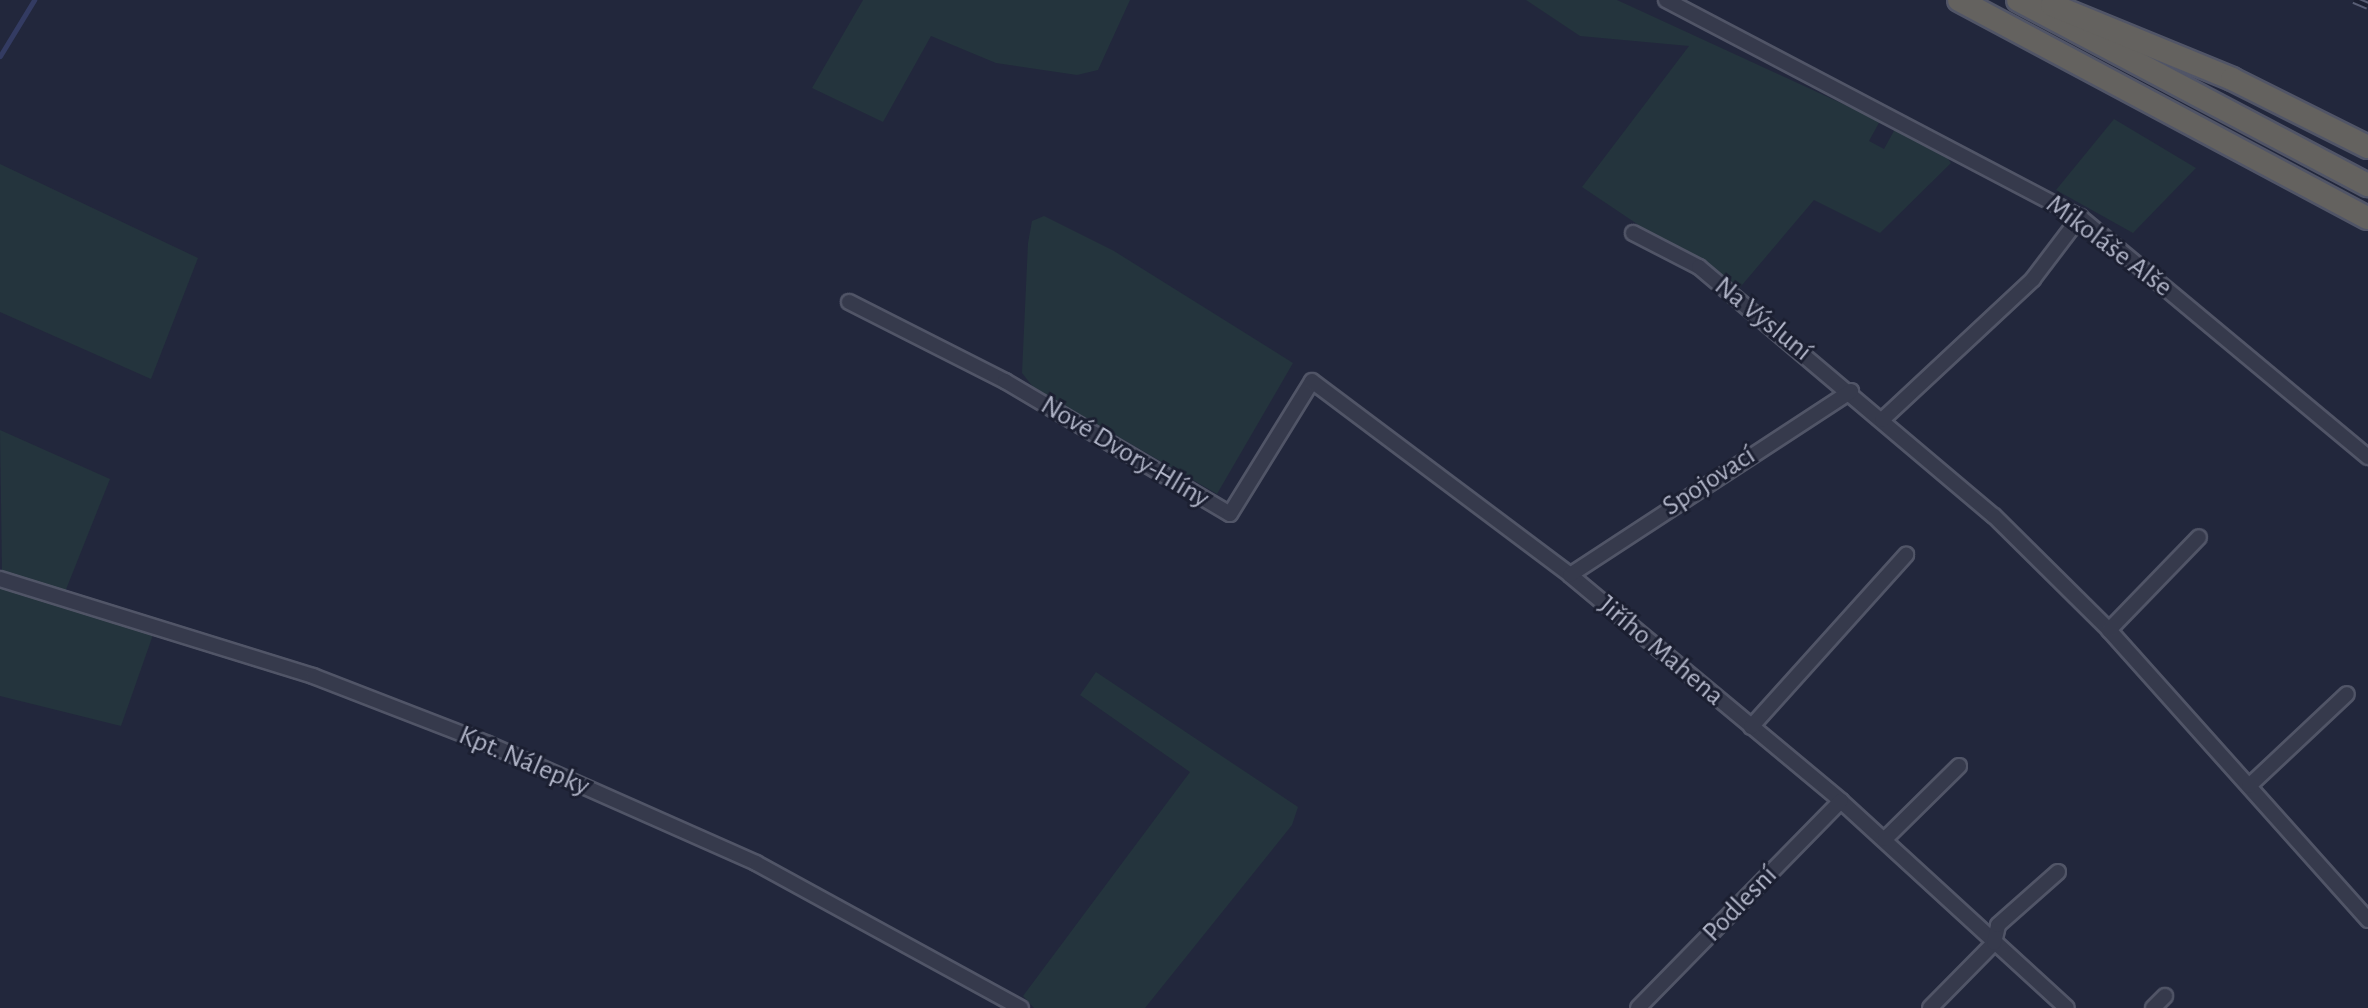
<!DOCTYPE html>
<html>
<head>
<meta charset="utf-8">
<style>
  body { margin:0 }
  #map { position:relative; width:2368px; height:1008px; overflow:hidden; background:#22273c; font-family:"Alegreya Sans",sans-serif }
  div>[style] { position:absolute }
  [style*='--x'] { left:calc(var(--x)*1px); top:calc(var(--y)*1px); width:calc(var(--w)*1px); rotate:calc(var(--a)*1deg) }
  .green>* { inset:0; background:#24343d }
  .stream>* { height:5px; margin:-2.5px; padding:0 2.5px; transform-origin:2.5px; border-radius:2.5px; background:#333b62 }
  .roads { filter:drop-shadow(2px 0 #515567) drop-shadow(-2px 0 #515567) drop-shadow(0 2px #515567) drop-shadow(0 -2px #515567) }
  .minor>* { height:14px; margin:-7px; padding:0 7px; transform-origin:7px; border-radius:7px; background:#363a4c }
  .trunk>* { height:22px; margin:-11px; padding:0 11px; transform-origin:11px; border-radius:11px; background:#64625f }
  .rail>* { height:8px; margin-top:-4px; transform-origin:0; background:repeating-linear-gradient(90deg,#1b1f31 0 15px,#585d74 0 30px); box-sizing:border-box; border-block:2px solid #585d74 }
  span { translate:-50% -50%; white-space:nowrap; text-align:center; line-height:1.15; -webkit-text-stroke:6px #1b1f31; paint-order:stroke }
  .street-label { font-size:28px; color:#b1b5c8 }
</style>
</head>
<body>
<div id="map">
  <div class="green">
    <i style="clip-path:polygon(863px 0,1130px 0,1098px 70px,1077px 75px,996px 63px,931px 36px,883px 122px,812px 88px)"></i>
    <i style="clip-path:polygon(1526px 0,1617px 0,1880px 121px,1869px 141px,1884px 149px,1895px 129px,1942px 150px,1951px 163px,1880px 233px,1814px 200px,1737px 291px,1582px 187px,1689px 46px,1580px 36px)"></i>
    <i style="clip-path:polygon(2114px 119px,2196px 168px,2133px 233px,2056px 190px)"></i>
    <i style="clip-path:polygon(0 164px,198px 258px,151px 379px,0 312px)"></i>
    <i style="clip-path:polygon(1044px 216px,1114px 251px,1293px 363px,1217px 494px,1033px 387px,1022px 373px,1028px 243px,1032px 221px)"></i>
    <i style="clip-path:polygon(0 430px,110px 479px,65px 592px,2px 572px)"></i>
    <i style="clip-path:polygon(0 584px,154px 632px,121px 726px,0 696px)"></i>
    <i style="clip-path:polygon(1096px 672px,1298px 807px,1292px 825px,1145px 1008px,1034px 1008px,1023px 996px,1190px 772px,1080px 695px)"></i>
  </div>
  <div class="stream">
    <i style="--x:0;--y:56;--w:66;--a:-58.7"></i>
  </div>
  <div class="roads">
    <div class="minor">
      <i style="--x:1666;--y:0;--w:467;--a:27.7"></i>
      <i style="--x:2080;--y:217;--w:375;--a:39.8"></i>
      <i style="--x:1633;--y:233;--w:74;--a:27.3"></i>
      <i style="--x:1699;--y:267;--w:386;--a:40.2"></i>
      <i style="--x:1994;--y:516;--w:162;--a:44.7"></i>
      <i style="--x:2109;--y:630;--w:389;--a:48.2"></i>
      <i style="--x:849;--y:302;--w:175;--a:26.9"></i>
      <i style="--x:1005;--y:381;--w:261;--a:30.6"></i>
      <i style="--x:1230;--y:514;--w:156;--a:-58.3"></i>
      <i style="--x:1312;--y:381;--w:323;--a:36.9"></i>
      <i style="--x:1570;--y:575;--w:353;--a:39.8"></i>
      <i style="--x:1841;--y:801;--w:306;--a:42.5"></i>
      <i style="--x:1882;--y:420;--w:207;--a:-43"></i>
      <i style="--x:2033;--y:279;--w:78;--a:-52.8"></i>
      <i style="--x:1570;--y:575;--w:336;--a:-33.2"></i>
      <i style="--x:0;--y:579;--w:328;--a:17.2"></i>
      <i style="--x:313;--y:676;--w:188;--a:21.2"></i>
      <i style="--x:488;--y:744;--w:293;--a:23.9"></i>
      <i style="--x:756;--y:863;--w:302;--a:28.7"></i>
      <i style="--x:2109;--y:630;--w:129;--a:-45.9"></i>
      <i style="--x:1751;--y:727;--w:232;--a:-48"></i>
      <i style="--x:2249;--y:786;--w:134;--a:-43.2"></i>
      <i style="--x:1885;--y:839;--w:104;--a:-44.6"></i>
      <i style="--x:1638;--y:1008;--w:290;--a:-45.6"></i>
      <i style="--x:1930;--y:1008;--w:91;--a:-45.4"></i>
      <i style="--x:1994;--y:943;--w:18;--a:-77"></i>
      <i style="--x:1998;--y:925;--w:80;--a:-41.5"></i>
      <i style="--x:2153;--y:1008;--w:17;--a:-45"></i>
    </div>
    <div class="trunk">
      <i style="--x:1959;--y:0;--w:463;--a:28.1"></i>
      <i style="--x:2018;--y:0;--w:396;--a:27.9"></i>
      <i style="--x:2052;--y:5;--w:195;--a:22.3"></i>
      <i style="--x:2232;--y:79;--w:152;--a:26.6"></i>
    </div>
  </div>
  <div class="rail">
    <i style="--x:2354;--y:0;--w:15;--a:23"></i>
  </div>
  <div class="street-label">
    <span style="left:2109px;top:246px;rotate:37deg">Mikoláše Alše</span>
    <span style="left:1763px;top:319px;rotate:39deg">Na Výsluní</span>
    <span style="left:1125px;top:452px;rotate:31deg">Nové Dvory-Hlíny</span>
    <span style="left:1709px;top:481px;rotate:-33deg">Spojovací</span>
    <span style="left:1661px;top:651px;rotate:40deg">Jiřího Mahena</span>
    <span style="left:524px;top:761px;rotate:23deg">Kpt. Nálepky</span>
    <span style="left:1740px;top:904px;rotate:-46deg">Podlesní</span>
  </div>
</div>
</body>
</html>
